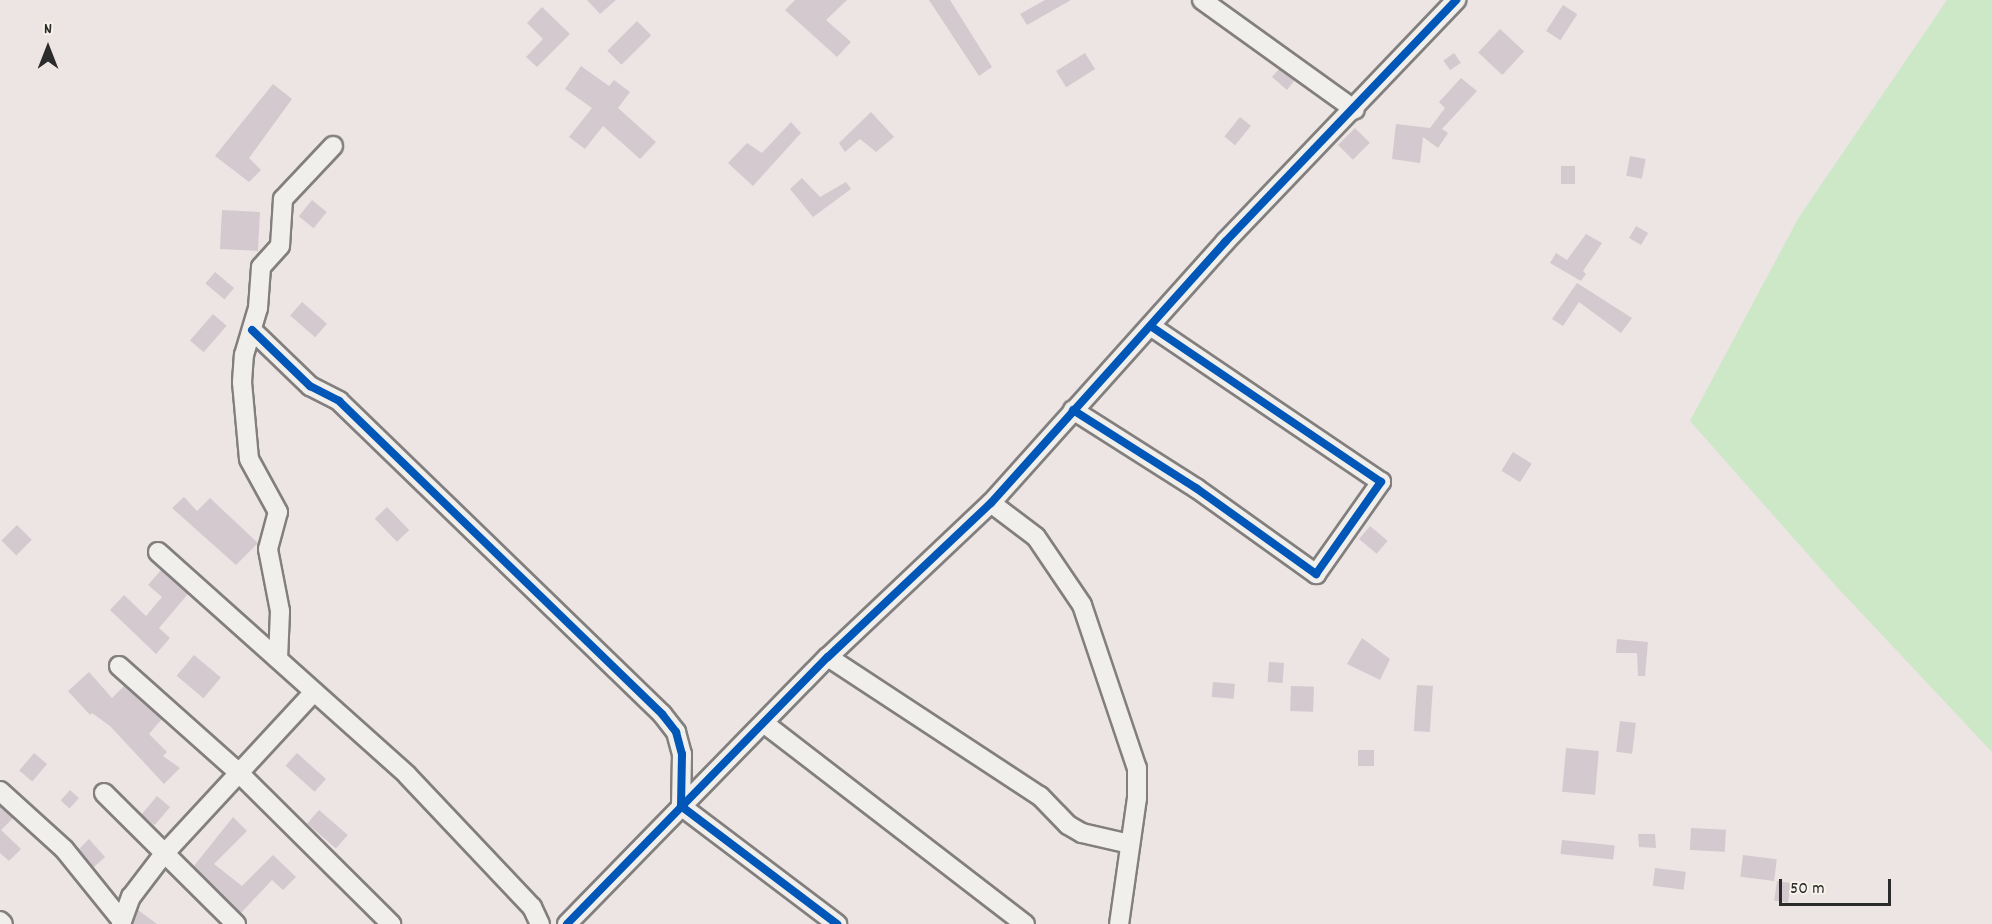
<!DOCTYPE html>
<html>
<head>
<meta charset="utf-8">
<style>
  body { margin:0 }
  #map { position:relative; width:1992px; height:924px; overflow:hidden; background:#ece5e4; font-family:Dekko,sans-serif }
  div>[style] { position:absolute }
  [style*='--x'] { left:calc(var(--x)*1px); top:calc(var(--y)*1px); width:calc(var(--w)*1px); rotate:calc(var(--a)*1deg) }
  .green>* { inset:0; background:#cce8c6 }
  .building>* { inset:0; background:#d4c9cf; transform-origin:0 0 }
  .roads { filter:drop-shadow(2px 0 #827f7e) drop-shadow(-2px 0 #827f7e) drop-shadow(0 2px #827f7e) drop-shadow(0 -2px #827f7e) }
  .minor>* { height:18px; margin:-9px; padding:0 9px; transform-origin:9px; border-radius:9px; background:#f1efec }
  .cycleway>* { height:8px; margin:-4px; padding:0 4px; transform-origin:4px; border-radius:4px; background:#0057b8 }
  span { translate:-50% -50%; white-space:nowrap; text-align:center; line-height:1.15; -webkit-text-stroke:4.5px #f7f3e8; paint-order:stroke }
  .north { position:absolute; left:18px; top:18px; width:60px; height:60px; -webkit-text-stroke:4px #f7f3e8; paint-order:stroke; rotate:0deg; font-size:16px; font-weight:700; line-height:24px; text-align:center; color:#2b2b2b }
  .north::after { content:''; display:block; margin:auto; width:21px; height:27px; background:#2b2b2b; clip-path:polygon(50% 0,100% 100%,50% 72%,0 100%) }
  .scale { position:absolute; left:1779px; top:879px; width:112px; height:27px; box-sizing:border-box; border:3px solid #2b2b2b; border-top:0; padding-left:8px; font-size:18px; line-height:21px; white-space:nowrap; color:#2b2b2b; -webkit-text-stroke:4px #f7f3e8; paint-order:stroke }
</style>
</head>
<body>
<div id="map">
  <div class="green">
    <i style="clip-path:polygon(1947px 0,1992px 0,1992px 752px,1835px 585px,1690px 421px,1799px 217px)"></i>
  </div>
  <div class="building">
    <i style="clip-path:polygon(587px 0,616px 0,600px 14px)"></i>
    <i style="clip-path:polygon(795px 0,847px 0,826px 20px,851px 42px,837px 57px,785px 10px)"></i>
    <i style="clip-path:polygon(929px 0,950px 0,992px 67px,979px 76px)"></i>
    <i style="clip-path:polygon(1045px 0,1071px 0,1027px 25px,1020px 14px)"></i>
    <i style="left:1563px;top:5px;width:17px;height:31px;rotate:33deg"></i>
    <i style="clip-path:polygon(542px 7px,570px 34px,537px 67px,526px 57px,543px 39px,527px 23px)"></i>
    <i style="left:637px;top:21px;width:20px;height:42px;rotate:45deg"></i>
    <i style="left:1500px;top:29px;width:33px;height:32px;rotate:43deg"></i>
    <i style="left:1085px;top:53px;width:19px;height:34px;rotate:58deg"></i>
    <i style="left:1454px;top:53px;width:12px;height:13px;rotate:55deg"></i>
    <i style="clip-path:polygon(581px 66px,609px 86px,614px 80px,630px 92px,618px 108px,656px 142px,640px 159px,603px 126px,585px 149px,569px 137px,592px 108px,565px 89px)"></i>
    <i style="clip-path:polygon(1279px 69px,1295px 80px,1287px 90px,1272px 77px)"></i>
    <i style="clip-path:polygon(1461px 78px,1477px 91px,1442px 129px,1448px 133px,1438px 148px,1423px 137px,1420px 163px,1392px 159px,1396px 124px,1430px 128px,1445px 108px,1439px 102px)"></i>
    <i style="clip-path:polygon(273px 84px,292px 99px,249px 158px,261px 170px,249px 182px,215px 156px)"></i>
    <i style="clip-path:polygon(871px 112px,894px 137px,876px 152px,860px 139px,845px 152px,839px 143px)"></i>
    <i style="left:1240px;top:117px;width:14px;height:25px;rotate:39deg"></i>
    <i style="clip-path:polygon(791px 122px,801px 133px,753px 186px,728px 163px,747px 143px,762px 153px)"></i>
    <i style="left:1355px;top:128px;width:21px;height:24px;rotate:45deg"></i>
    <i style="left:1630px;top:156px;width:16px;height:20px;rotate:11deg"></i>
    <i style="left:1561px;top:166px;width:14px;height:18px"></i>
    <i style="clip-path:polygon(802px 178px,820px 197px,846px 182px,851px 189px,813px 217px,790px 189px)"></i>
    <i style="left:312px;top:200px;width:19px;height:21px;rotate:39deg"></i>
    <i style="left:222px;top:210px;width:38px;height:39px;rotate:3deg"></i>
    <i style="left:1636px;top:226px;width:14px;height:14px;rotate:30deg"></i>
    <i style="clip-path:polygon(1586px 234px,1602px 243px,1583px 271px,1586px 274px,1581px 281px,1550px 263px,1556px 253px,1567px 260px)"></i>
    <i style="left:215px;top:272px;width:25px;height:15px;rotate:40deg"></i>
    <i style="clip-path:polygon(1577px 283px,1632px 318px,1621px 333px,1579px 302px,1563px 326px,1552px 319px)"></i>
    <i style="left:302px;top:302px;width:33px;height:18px;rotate:41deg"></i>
    <i style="left:213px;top:314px;width:18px;height:35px;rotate:41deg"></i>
    <i style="left:1513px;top:452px;width:22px;height:22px;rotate:32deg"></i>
    <i style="clip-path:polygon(184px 497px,197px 511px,210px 498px,258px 543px,236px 565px,172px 508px)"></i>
    <i style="left:387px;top:507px;width:32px;height:17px;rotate:46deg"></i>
    <i style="left:17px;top:525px;width:21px;height:22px;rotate:45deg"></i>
    <i style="left:1370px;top:526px;width:23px;height:17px;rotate:40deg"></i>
    <i style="clip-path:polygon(161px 570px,188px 594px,159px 628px,170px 638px,156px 654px,110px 610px,124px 595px,146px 616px,162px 597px,148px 585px)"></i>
    <i style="clip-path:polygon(1362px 638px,1390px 659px,1380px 680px,1347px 664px)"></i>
    <i style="clip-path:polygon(1617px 639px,1648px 642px,1645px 676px,1638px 676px,1637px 653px,1616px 653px)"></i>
    <i style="left:194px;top:655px;width:35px;height:27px;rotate:40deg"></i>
    <i style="left:1269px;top:662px;width:15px;height:20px;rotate:4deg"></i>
    <i style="clip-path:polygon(89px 672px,112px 698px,124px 686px,162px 719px,149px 734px,167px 752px,163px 756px,180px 768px,164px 784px,110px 726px,92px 713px,90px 715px,68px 691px)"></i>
    <i style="left:1213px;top:682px;width:22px;height:15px;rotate:5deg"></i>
    <i style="left:1417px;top:685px;width:16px;height:46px;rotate:4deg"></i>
    <i style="left:1291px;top:686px;width:23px;height:25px;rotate:2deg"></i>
    <i style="left:1620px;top:721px;width:16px;height:31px;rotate:7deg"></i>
    <i style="left:1566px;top:748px;width:33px;height:44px;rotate:5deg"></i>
    <i style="left:1358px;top:750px;width:16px;height:16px"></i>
    <i style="left:34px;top:753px;width:17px;height:23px;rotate:40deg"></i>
    <i style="left:297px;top:753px;width:39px;height:17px;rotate:42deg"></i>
    <i style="left:70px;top:790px;width:12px;height:14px;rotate:42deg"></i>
    <i style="left:157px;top:796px;width:17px;height:24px;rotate:40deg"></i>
    <i style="clip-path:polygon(0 806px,13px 818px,1px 830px,21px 849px,9px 861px,0 853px)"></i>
    <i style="left:319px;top:810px;width:38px;height:18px;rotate:41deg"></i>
    <i style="clip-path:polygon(233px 817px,247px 831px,214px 864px,242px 886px,273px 855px,296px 877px,283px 890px,272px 880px,241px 913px,194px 866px)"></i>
    <i style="left:1691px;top:828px;width:35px;height:22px;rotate:3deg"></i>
    <i style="clip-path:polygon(1638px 834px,1655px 834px,1656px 848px,1639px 847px)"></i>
    <i style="clip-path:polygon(89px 839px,105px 857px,93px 868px,79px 849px)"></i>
    <i style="left:1562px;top:840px;width:53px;height:14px;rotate:6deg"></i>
    <i style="left:1743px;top:855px;width:34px;height:22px;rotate:7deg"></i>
    <i style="left:1655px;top:868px;width:31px;height:18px;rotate:7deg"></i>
    <i style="left:1777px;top:881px;width:14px;height:20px;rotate:8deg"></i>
    <i style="clip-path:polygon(138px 910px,157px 924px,133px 924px)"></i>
  </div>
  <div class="roads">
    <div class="minor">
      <i style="--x:1202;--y:0;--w:188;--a:35.7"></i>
      <i style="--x:252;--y:330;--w:81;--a:44"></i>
      <i style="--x:310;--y:386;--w:33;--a:27"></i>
      <i style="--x:339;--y:401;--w:450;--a:44.1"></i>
      <i style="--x:662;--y:714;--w:23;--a:52"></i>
      <i style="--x:676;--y:732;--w:23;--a:75"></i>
      <i style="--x:682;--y:754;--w:52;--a:91.1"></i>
      <i style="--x:681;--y:806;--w:196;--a:37.1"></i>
      <i style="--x:1073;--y:410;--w:146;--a:32.4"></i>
      <i style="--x:1196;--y:488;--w:148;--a:35.6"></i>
      <i style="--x:1316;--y:574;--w:113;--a:-54.8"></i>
      <i style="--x:1381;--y:482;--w:277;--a:-145.9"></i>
      <i style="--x:991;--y:503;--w:56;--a:37.1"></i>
      <i style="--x:1036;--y:537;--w:82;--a:55.9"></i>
      <i style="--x:1082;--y:605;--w:172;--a:71.4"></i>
      <i style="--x:1137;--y:768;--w:30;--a:90"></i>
      <i style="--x:1137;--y:798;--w:127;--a:98.1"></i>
      <i style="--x:158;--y:552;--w:334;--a:41.8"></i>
      <i style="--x:407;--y:775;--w:182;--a:46.6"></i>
      <i style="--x:532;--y:907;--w:19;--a:65"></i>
      <i style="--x:828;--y:657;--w:254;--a:33.3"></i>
      <i style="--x:1040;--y:796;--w:40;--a:46"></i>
      <i style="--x:1068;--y:825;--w:16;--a:30"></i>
      <i style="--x:1082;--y:833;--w:49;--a:12.9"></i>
      <i style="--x:278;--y:659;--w:48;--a:-87.6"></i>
      <i style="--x:280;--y:611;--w:63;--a:-101"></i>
      <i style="--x:268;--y:549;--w:38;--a:-75"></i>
      <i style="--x:278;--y:512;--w:60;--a:-118.7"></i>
      <i style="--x:249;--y:459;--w:77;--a:-95.2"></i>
      <i style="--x:242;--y:382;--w:27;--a:-86"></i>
      <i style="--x:244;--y:355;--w:49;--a:-73.4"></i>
      <i style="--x:258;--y:308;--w:41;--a:-85.8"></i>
      <i style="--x:261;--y:267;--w:28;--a:-48"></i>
      <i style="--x:280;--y:246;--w:47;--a:-86.3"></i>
      <i style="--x:283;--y:199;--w:73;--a:-46.7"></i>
      <i style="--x:119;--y:666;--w:159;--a:41.7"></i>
      <i style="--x:238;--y:772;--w:216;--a:44.8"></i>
      <i style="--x:765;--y:724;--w:328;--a:37.6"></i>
      <i style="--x:0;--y:791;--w:86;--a:42.2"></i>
      <i style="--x:64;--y:849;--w:92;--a:51.1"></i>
      <i style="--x:104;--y:793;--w:186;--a:44.8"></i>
      <i style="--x:0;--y:921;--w:4;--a:45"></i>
      <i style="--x:121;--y:924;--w:29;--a:-70"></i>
      <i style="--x:131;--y:897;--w:53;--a:-52.7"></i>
      <i style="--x:163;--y:855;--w:222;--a:-47.2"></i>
      <i style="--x:567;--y:924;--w:373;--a:-45.7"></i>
      <i style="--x:828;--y:657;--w:224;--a:-43.4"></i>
      <i style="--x:991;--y:503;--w:351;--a:-48.1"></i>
      <i style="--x:1225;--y:242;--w:335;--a:-46.3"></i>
    </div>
  </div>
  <div class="cycleway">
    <i style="--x:252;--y:330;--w:81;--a:44"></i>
    <i style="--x:310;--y:386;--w:33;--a:27"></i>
    <i style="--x:339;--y:401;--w:450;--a:44.1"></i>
    <i style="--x:662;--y:714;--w:23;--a:52"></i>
    <i style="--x:676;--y:732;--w:23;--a:75"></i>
    <i style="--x:682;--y:754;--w:52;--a:91.1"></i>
    <i style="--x:681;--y:806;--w:196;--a:37.1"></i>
    <i style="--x:1073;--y:410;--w:146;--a:32.4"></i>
    <i style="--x:1196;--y:488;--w:148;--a:35.6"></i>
    <i style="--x:1316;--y:574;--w:113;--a:-54.8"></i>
    <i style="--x:1381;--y:482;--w:277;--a:-145.9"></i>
    <i style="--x:567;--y:924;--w:373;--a:-45.7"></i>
    <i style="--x:828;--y:657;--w:224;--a:-43.4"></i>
    <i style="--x:991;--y:503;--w:351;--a:-48.1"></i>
    <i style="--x:1225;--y:242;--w:335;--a:-46.3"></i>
  </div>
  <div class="north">N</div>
  <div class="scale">50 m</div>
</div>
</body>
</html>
